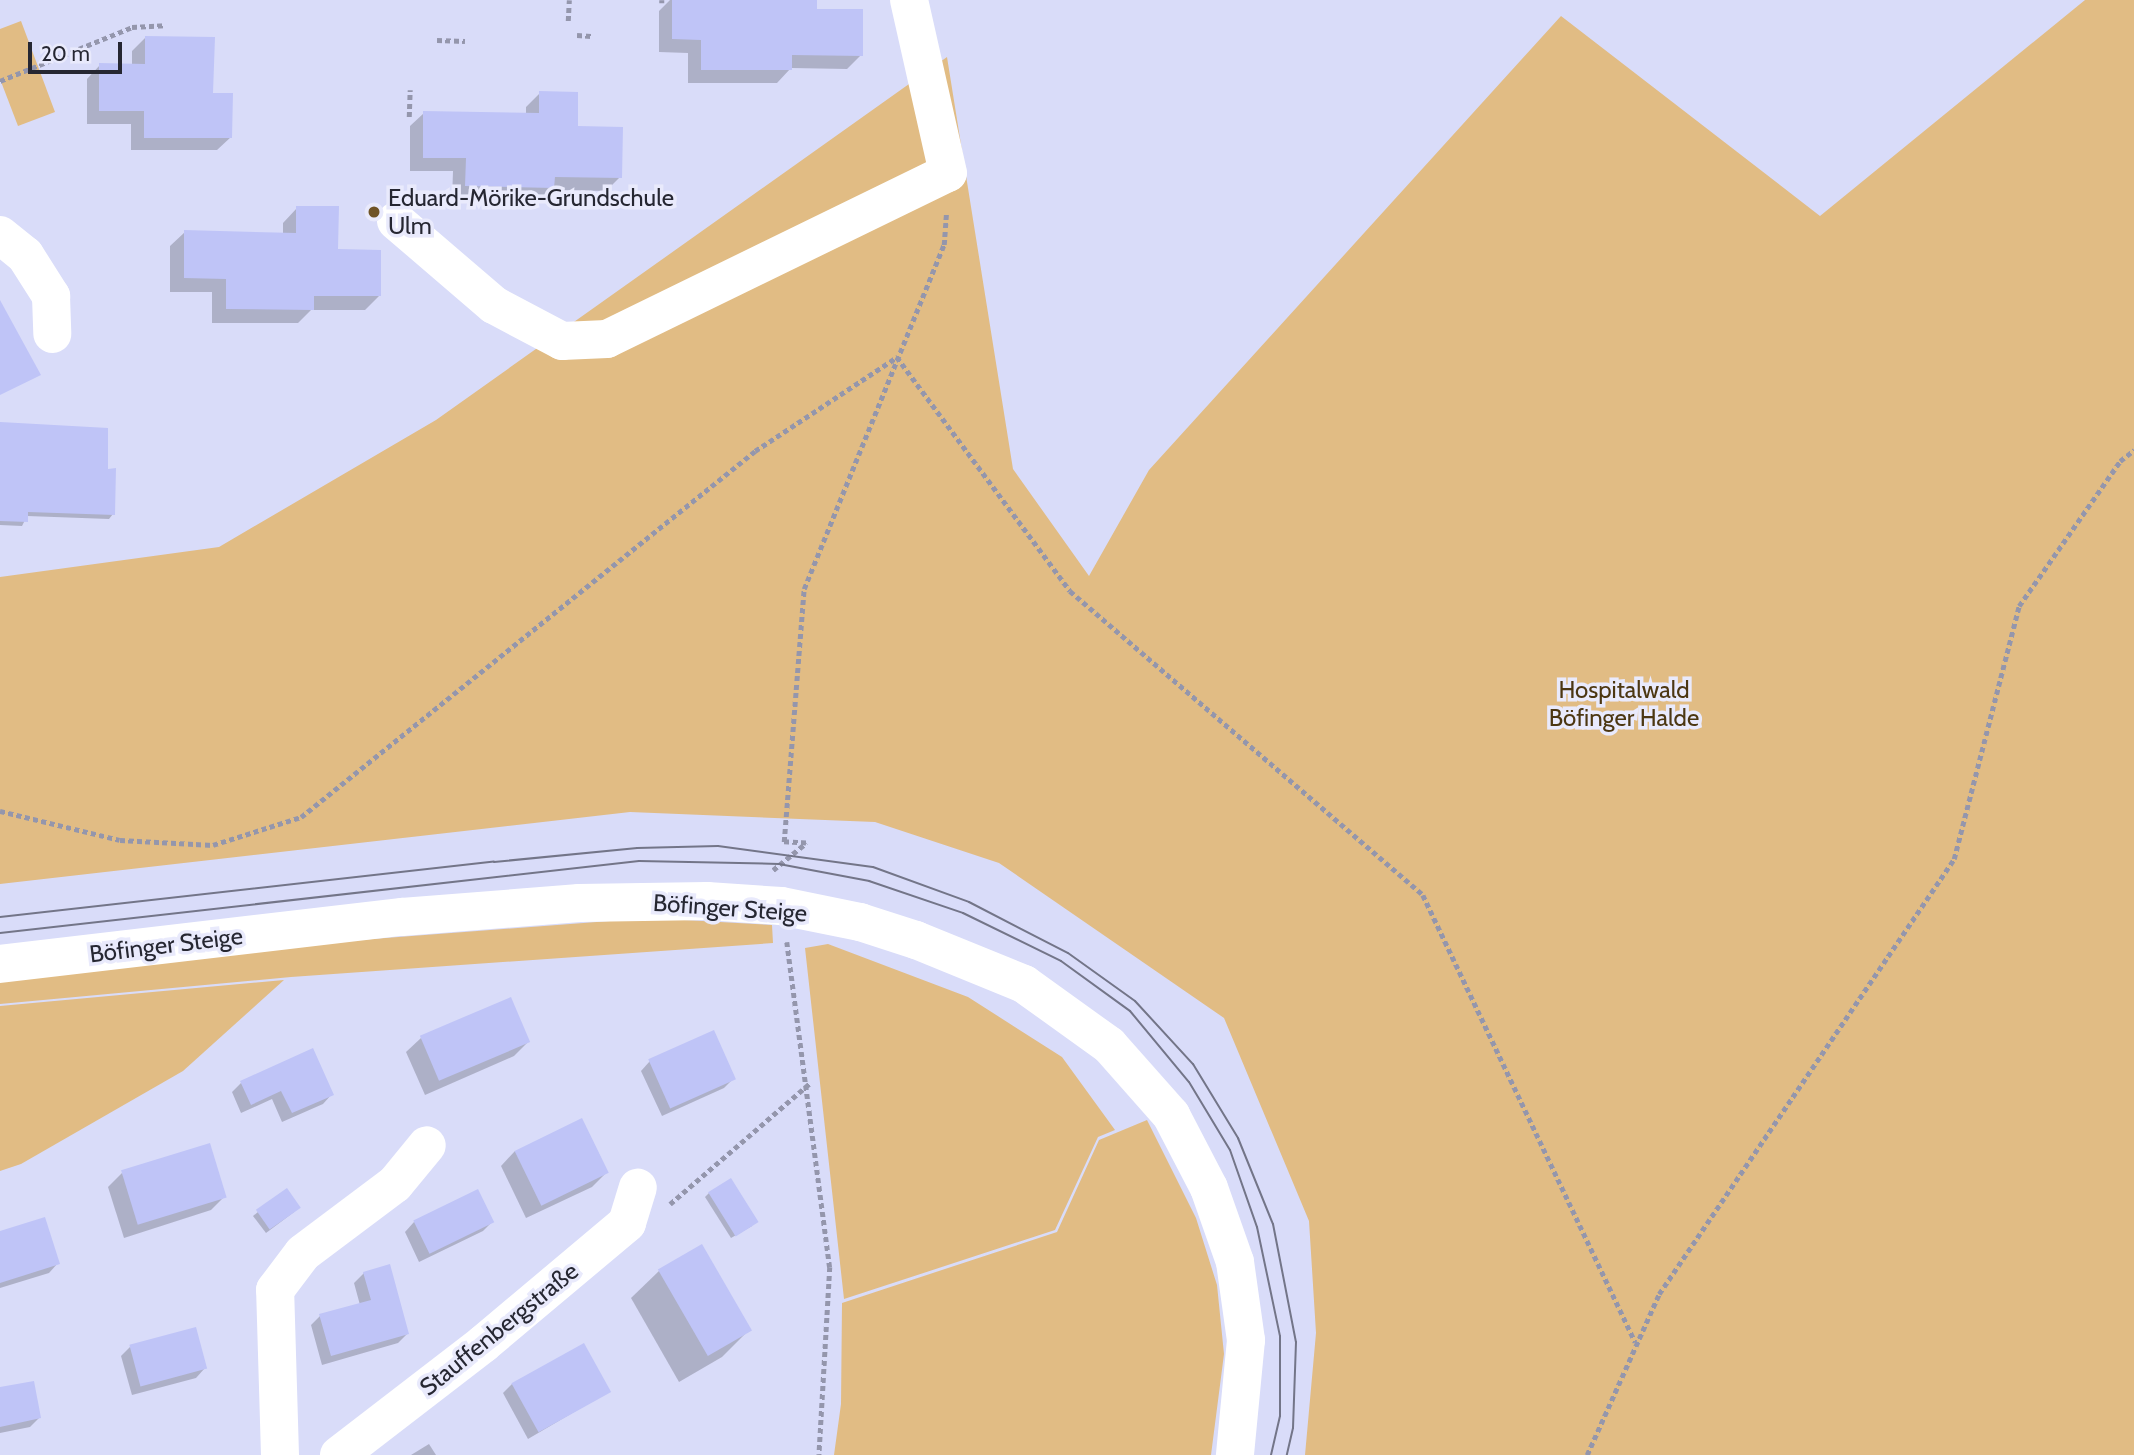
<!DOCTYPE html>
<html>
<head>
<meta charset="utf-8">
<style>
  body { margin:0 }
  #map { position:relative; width:2134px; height:1455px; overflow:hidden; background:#d9dcf9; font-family:Cabin,sans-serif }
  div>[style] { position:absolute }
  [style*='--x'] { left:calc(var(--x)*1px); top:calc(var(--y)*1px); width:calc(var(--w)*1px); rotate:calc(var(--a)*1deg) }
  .green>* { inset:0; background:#e1bc84 }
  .shadow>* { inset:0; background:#0003 }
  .building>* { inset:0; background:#bfc4f7; transform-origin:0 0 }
  .path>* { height:4.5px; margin-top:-2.25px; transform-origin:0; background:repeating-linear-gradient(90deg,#9496ac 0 5px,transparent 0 8.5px) }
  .minor>* { height:38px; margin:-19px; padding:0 19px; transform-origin:19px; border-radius:19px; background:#fff }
  .tram>* { height:2px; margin:-1px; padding:0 1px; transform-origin:1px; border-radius:1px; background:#737588 }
  .dots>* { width:19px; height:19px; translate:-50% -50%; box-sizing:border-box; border:4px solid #e9eafc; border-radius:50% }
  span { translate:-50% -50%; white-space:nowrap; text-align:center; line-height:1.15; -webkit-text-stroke:7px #e9eafc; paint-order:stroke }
  .poi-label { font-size:24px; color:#262732 }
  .left { translate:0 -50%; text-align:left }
  .park-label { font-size:24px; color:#4c3712 }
  .street-label { font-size:24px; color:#262732 }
  .scale { position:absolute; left:28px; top:42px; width:94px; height:32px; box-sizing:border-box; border:4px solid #262732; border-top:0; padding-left:9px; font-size:21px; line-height:24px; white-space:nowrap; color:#262732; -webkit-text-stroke:5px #e9eafc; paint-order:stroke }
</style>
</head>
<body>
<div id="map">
  <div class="green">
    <i style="clip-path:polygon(2085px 0,2134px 0,2134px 1455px,1305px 1455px,1316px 1333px,1309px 1221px,1224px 1018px,999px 863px,875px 822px,630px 812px,0 884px,0 577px,219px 547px,436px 420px,947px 57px,1013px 469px,1089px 576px,1149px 470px,1561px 16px,1820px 216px)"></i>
    <i style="clip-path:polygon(21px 21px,55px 112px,18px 126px,0 79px,0 29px)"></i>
    <i style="clip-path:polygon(649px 918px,772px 925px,773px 943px,291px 977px,0 1004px,0 980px,320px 943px)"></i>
    <i style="clip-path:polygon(828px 944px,968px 997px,1062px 1057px,1115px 1130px,1098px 1137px,1055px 1230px,844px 1299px,805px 948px)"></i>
    <i style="clip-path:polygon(284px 980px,183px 1071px,21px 1164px,0 1171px,0 1006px)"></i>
    <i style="clip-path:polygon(1147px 1120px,1196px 1218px,1217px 1285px,1224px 1354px,1211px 1455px,834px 1455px,841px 1404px,842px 1303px,1057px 1232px,1099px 1140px)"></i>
  </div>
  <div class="shadow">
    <i style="clip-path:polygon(670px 0,816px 0,816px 11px,861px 55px,847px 69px,791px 68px,777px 83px,688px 83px,688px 53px,659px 52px,659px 11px)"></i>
    <i style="clip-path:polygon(146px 37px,212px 95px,231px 137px,217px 150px,131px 150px,131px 124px,87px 124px,87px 79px,100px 65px,132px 66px,132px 51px)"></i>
    <i style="clip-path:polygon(540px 93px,620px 177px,606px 191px,549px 190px,539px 201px,452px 200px,453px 171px,410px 171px,410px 126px,424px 113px,526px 115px,526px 107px)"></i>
    <i style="clip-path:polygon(297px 208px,379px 296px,365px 310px,311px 310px,298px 323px,212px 323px,212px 292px,170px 292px,170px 246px,185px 232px,283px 235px,283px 223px)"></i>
    <i style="clip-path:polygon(0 423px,106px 471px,113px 514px,109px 519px,27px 516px,22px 526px,0 525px)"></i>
    <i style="clip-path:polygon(510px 999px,528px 1042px,514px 1056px,425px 1095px,406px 1052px,421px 1038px)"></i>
    <i style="clip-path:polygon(650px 1061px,734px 1078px,724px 1088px,662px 1116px,641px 1071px)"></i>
    <i style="clip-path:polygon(241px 1083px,332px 1094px,323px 1104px,282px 1122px,272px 1099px,241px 1113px,232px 1092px)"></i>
    <i style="clip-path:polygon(515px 1151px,606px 1173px,592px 1187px,526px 1218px,501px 1166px)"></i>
    <i style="clip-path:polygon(122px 1173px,225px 1196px,211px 1210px,124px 1238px,108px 1187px)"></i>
    <i style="clip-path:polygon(709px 1193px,752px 1226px,731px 1238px,705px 1197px)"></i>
    <i style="clip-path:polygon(258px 1212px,294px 1212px,266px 1233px,253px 1216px)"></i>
    <i style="clip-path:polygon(414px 1222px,492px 1222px,483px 1231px,419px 1262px,405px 1232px)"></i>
    <i style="clip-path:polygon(0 1233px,58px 1263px,49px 1273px,0 1288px)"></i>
    <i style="clip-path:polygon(702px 1247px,749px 1330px,722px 1357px,679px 1382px,631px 1298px,659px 1271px)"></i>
    <i style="clip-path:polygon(364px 1273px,407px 1334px,398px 1343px,322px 1365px,311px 1325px,320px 1316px,360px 1305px,354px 1283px)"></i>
    <i style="clip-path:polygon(130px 1347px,205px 1368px,196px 1378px,132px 1395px,121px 1356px)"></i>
    <i style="clip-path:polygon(512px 1384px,608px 1392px,528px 1439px,503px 1393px)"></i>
    <i style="clip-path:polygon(0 1389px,39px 1418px,30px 1427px,0 1433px)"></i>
    <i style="clip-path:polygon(429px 1444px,436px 1455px,411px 1455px)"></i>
  </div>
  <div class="building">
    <i style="clip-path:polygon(672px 0,817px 0,817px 9px,863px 9px,863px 56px,792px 55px,792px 70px,701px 70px,701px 40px,672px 39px)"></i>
    <i style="clip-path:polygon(145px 36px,215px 37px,213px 93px,233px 93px,232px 138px,144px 138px,144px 111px,99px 111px,99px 63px,145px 64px)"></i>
    <i style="clip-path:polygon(539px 91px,578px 92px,578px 126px,623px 127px,622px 178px,555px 177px,554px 188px,465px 186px,466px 158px,423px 158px,423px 111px,539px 113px)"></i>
    <i style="clip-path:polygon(296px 206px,339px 206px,338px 249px,381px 250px,381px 296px,314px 296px,314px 310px,226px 309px,226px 279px,184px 278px,184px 230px,296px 233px)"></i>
    <i style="clip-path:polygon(0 300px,41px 375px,0 395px)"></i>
    <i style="clip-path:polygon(0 422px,108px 428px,108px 469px,116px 468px,115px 515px,28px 512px,28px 522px,0 521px)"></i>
    <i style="left:511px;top:997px;width:49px;height:99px;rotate:67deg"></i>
    <i style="left:714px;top:1030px;width:54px;height:72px;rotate:66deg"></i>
    <i style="clip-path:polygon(313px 1048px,334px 1095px,292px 1113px,281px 1091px,251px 1105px,240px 1081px)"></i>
    <i style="left:582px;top:1118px;width:61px;height:75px;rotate:64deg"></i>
    <i style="left:210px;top:1143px;width:57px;height:93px;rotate:73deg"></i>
    <i style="left:731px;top:1178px;width:52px;height:27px;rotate:58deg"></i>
    <i style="left:287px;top:1188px;width:24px;height:38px;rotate:55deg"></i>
    <i style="left:478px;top:1189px;width:37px;height:72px;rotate:64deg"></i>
    <i style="clip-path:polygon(45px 1217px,60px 1264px,0 1283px,0 1231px)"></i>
    <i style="left:702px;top:1244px;width:100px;height:51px;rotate:60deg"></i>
    <i style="clip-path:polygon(390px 1264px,409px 1334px,331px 1356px,319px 1314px,371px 1300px,363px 1272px)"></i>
    <i style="left:196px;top:1327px;width:43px;height:69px;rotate:75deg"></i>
    <i style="left:584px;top:1343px;width:56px;height:83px;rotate:61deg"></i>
    <i style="clip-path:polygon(34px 1381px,41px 1418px,0 1427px,0 1387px)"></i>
  </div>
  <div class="path">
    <i style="--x:662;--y:0;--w:3;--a:90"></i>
    <i style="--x:568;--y:21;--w:21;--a:-87"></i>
    <i style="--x:577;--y:35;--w:14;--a:4"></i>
    <i style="--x:437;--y:40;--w:28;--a:2"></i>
    <i style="--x:0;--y:81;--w:143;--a:-22.2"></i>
    <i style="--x:132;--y:27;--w:33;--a:-3"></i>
    <i style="--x:409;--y:117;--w:27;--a:-88"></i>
    <i style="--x:897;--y:357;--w:291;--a:53.5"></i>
    <i style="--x:1070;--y:591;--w:466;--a:40.7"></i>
    <i style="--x:1423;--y:895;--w:495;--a:64.6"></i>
    <i style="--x:0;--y:811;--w:123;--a:13.6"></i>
    <i style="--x:120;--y:840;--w:93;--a:3.1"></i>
    <i style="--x:213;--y:845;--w:92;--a:-17.7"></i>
    <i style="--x:301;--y:817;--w:583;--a:-38.87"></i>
    <i style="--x:755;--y:451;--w:170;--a:-33.5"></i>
    <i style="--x:773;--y:870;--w:43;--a:-39.3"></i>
    <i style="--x:806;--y:843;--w:22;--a:-177"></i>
    <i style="--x:784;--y:842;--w:254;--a:-85.5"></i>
    <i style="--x:804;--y:589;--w:371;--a:-67.9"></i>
    <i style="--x:944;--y:245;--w:32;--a:-86"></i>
    <i style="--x:787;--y:942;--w:328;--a:82.5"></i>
    <i style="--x:830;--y:1267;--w:188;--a:93.3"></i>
    <i style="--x:670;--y:1204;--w:184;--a:-40.8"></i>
    <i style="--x:1587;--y:1455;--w:176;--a:-65.9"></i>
    <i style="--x:1659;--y:1294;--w:526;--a:-55.86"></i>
    <i style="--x:1954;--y:859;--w:261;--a:-75.6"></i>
    <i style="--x:2019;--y:606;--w:177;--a:-55.1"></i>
    <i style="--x:2120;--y:461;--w:18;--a:-38"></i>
  </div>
  <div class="minor">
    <i style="--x:396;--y:221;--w:129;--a:40.6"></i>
    <i style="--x:494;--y:305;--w:77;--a:27.9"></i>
    <i style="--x:562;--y:341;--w:45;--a:-2.5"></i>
    <i style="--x:607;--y:339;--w:379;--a:-26"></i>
    <i style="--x:948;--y:173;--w:177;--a:-102.7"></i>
    <i style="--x:0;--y:235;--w:32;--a:39"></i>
    <i style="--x:25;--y:255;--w:49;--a:57.6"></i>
    <i style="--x:51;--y:296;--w:38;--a:88"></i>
    <i style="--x:0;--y:964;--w:405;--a:-6.7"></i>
    <i style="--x:402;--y:917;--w:178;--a:-4.5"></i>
    <i style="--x:579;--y:903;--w:128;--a:-0.9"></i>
    <i style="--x:707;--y:901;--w:74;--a:3.9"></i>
    <i style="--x:781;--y:906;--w:81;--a:11.4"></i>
    <i style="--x:860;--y:922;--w:59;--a:17.8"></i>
    <i style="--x:916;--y:940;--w:117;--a:22.2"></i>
    <i style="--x:1024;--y:984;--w:105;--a:35.7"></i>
    <i style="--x:1109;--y:1045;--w:94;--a:48.5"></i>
    <i style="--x:1171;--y:1115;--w:82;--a:62.5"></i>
    <i style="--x:1209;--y:1188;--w:78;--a:70.6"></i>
    <i style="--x:1235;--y:1262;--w:79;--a:82"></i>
    <i style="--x:1246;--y:1340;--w:116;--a:95.5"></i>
    <i style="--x:280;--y:1455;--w:165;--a:-91.7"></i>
    <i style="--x:275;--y:1290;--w:46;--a:-52.9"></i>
    <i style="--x:303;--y:1253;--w:115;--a:-36.9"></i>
    <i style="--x:395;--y:1184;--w:50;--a:-50.6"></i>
    <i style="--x:339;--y:1455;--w:182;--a:-37.6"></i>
    <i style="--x:483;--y:1344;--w:188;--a:-40"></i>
    <i style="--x:627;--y:1223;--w:37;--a:-73"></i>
  </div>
  <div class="tram">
    <i style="--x:0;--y:917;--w:497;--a:-6.4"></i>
    <i style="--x:494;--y:862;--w:144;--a:-5.6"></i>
    <i style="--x:637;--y:848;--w:81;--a:-1.4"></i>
    <i style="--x:718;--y:846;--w:156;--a:7.7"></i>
    <i style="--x:873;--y:867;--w:102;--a:20"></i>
    <i style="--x:969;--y:902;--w:111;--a:27.3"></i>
    <i style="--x:1068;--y:953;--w:82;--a:35.6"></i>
    <i style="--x:1135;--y:1001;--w:86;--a:47.4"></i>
    <i style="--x:1193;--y:1064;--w:87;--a:58.7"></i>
    <i style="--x:1238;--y:1138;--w:93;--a:67.9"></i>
    <i style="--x:1273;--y:1224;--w:120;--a:79"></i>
    <i style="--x:1296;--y:1342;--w:86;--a:92"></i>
    <i style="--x:1293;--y:1428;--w:28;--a:103"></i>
    <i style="--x:0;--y:933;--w:643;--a:-6.43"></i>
    <i style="--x:639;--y:861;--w:140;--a:1.2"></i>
    <i style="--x:779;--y:864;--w:92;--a:10.7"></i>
    <i style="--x:869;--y:881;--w:99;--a:18.8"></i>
    <i style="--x:963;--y:913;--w:109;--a:26.1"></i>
    <i style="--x:1061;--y:961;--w:85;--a:35.9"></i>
    <i style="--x:1130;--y:1011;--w:92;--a:50.3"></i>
    <i style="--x:1189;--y:1082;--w:79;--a:58.9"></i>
    <i style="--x:1230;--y:1150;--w:82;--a:70.7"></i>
    <i style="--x:1257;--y:1227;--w:111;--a:78.1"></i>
    <i style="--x:1280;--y:1336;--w:80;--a:90"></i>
    <i style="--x:1280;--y:1416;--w:40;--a:103"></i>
  </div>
  <div class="dots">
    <i style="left:374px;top:212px;background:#6f5326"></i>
  </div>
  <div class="poi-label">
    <span class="left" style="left:388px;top:212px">Eduard-Mörike-Grundschule<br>Ulm</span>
  </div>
  <div class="park-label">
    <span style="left:1624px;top:704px">Hospitalwald<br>Böfinger Halde</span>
  </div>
  <div class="street-label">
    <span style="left:730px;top:908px;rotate:4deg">Böfinger Steige</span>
    <span style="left:166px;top:945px;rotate:-7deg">Böfinger Steige</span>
    <span style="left:499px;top:1329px;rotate:-39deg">Stauffenbergstraße</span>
  </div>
  <div class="scale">20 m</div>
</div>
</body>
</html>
